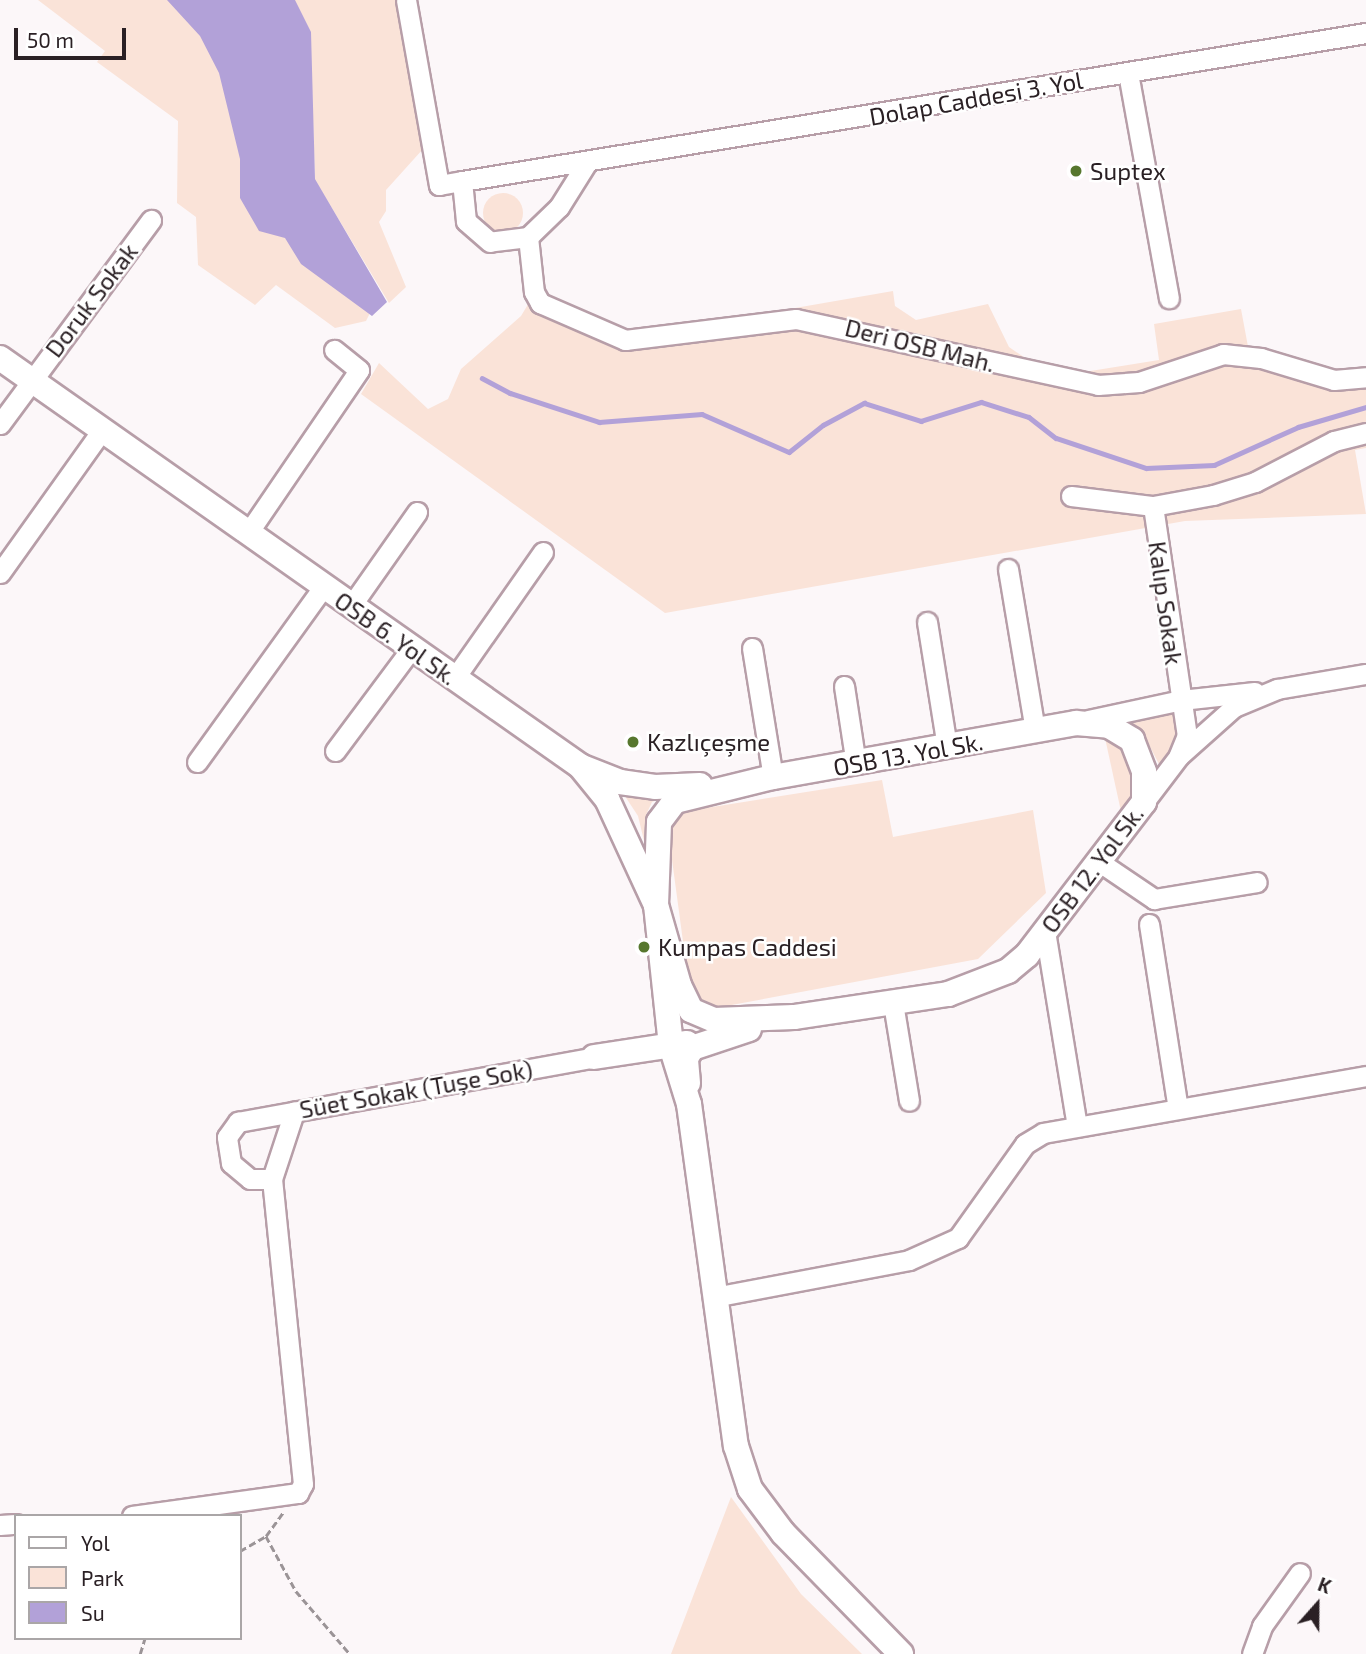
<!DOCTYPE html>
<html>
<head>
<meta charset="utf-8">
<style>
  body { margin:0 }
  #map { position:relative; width:1366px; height:1654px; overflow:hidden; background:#fcf7f9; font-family:"Exo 2",sans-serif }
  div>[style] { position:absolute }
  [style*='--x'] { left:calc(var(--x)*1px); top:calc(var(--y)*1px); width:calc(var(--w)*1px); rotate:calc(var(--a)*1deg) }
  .green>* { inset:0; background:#fae3d8 }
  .round { border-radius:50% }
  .water>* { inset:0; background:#b2a1d8 }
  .stream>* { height:4.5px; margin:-2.25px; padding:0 2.25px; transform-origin:2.25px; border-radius:2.25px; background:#b2a1d8 }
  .path>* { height:2.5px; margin-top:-1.25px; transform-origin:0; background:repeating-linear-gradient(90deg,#9b9497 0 7px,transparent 0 10.5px) }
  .roads { filter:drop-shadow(2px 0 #b79ea8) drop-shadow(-2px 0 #b79ea8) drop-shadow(0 2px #b79ea8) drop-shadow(0 -2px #b79ea8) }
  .minor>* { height:19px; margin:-9.5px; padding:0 9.5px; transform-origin:9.5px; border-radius:9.5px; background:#fff }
  .major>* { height:24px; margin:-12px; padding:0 12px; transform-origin:12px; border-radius:12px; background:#fff }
  .dots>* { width:19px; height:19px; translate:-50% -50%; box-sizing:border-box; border:4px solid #fff; border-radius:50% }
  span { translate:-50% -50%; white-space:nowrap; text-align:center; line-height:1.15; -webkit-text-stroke:5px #fff; paint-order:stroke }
  .street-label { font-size:24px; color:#2a2024 }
  .poi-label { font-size:24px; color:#2a2024 }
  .left { translate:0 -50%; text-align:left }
  .legend { position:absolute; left:14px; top:1514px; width:228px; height:126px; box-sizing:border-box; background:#fff; border:2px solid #aaa6a7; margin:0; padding:9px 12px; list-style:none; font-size:21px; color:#2a2024 }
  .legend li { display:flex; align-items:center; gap:14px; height:35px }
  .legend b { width:35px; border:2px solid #aaa6a7 }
  .north { position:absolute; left:1282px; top:1570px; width:70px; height:70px; -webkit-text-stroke:5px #fff; paint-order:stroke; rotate:21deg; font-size:19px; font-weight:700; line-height:28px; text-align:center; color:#2a2024 }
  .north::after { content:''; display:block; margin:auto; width:24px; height:32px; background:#2a2024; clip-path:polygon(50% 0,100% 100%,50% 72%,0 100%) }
  .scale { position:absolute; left:14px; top:28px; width:112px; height:32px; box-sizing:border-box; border:4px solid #2a2024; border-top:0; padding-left:9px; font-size:21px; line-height:24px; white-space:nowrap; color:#2a2024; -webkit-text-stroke:5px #fff; paint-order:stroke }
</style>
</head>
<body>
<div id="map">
  <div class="green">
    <i style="clip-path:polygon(38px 0,181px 0,212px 46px,292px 234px,373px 307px,366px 321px,335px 328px,276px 285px,255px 305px,198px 265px,196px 217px,177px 203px,178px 121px,97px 62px,105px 51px)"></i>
    <i style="clip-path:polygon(294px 0,395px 0,423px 149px,386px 190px,386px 211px,379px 222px,406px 287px,389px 303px,315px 180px,310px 31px)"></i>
    <i class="round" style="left:483px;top:193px;width:40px;height:40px"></i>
    <i style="clip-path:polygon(536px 291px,622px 338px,893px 291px,895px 306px,916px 320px,988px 304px,1009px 347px,1053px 377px,1159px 360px,1154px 324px,1241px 309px,1249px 352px,1331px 377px,1366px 369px,1366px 448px,1355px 450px,1366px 514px,1185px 521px,665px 613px,361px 394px,379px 363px,428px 409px,448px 399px,461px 369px,521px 316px)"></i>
    <i style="clip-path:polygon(1176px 710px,1183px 720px,1170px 757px,1161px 768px,1143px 733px,1120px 719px)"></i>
    <i style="clip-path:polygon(1105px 738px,1119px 741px,1133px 754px,1137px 793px,1122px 816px)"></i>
    <i style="clip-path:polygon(882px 780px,893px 837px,1033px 810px,1046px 893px,978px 959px,710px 1009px,691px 1001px,668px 830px,681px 812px)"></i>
    <i style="clip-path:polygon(617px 784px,671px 794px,652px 802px,646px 815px,646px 849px,638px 816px)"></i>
    <i style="clip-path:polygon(731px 1497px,801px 1594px,862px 1654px,671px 1654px)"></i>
  </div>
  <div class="water">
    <i style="clip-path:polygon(167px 0,295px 0,311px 32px,315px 179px,387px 302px,372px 316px,301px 264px,285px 238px,259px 231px,240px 198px,240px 159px,219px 73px,200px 36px)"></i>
  </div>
  <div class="stream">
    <i style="--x:482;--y:378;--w:32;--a:28"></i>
    <i style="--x:510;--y:393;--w:94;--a:18"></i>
    <i style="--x:599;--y:422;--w:103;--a:-4.4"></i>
    <i style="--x:702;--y:414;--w:95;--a:23.6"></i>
    <i style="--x:789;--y:452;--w:43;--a:-38.5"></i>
    <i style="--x:823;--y:425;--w:47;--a:-28.2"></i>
    <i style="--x:864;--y:403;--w:60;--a:17.5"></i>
    <i style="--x:921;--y:421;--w:63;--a:-17.6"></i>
    <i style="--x:981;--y:402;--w:50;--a:17.4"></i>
    <i style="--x:1029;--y:417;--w:34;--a:38"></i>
    <i style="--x:1056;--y:438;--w:95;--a:18.4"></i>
    <i style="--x:1146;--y:468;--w:68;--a:-2.5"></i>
    <i style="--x:1214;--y:465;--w:92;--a:-24.3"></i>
    <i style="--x:1298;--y:427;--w:71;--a:-16.4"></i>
  </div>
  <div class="path">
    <i style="--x:266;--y:1536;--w:63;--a:61.4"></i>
    <i style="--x:296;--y:1591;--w:83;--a:49.4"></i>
    <i style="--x:240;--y:1551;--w:30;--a:-30"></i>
    <i style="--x:266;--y:1536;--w:29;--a:-54"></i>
    <i style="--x:140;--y:1654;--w:17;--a:-73"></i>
  </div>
  <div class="roads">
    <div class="minor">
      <i style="--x:406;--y:0;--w:188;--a:79.9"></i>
      <i style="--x:439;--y:185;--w:23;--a:-10"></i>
      <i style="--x:1128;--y:73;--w:229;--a:79.7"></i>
      <i style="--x:586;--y:164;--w:51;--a:122.1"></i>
      <i style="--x:559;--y:207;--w:43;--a:135.9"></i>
      <i style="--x:528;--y:237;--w:38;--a:173"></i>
      <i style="--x:490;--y:242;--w:32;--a:-139"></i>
      <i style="--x:466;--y:221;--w:40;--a:-95.7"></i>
      <i style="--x:462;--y:181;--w:916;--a:-9.3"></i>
      <i style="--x:528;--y:237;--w:55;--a:83.8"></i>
      <i style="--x:534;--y:292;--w:13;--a:61"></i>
      <i style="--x:540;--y:303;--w:93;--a:23.5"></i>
      <i style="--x:625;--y:340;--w:172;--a:-7"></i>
      <i style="--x:796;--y:319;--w:309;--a:12.3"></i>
      <i style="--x:1098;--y:385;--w:41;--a:-4.2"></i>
      <i style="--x:1139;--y:382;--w:89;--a:-18.4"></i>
      <i style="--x:1223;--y:354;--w:38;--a:6"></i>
      <i style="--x:1261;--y:358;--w:76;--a:16.8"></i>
      <i style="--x:1334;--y:380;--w:32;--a:-5"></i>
      <i style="--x:0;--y:424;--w:254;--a:-53.5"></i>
      <i style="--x:1071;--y:496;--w:83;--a:7"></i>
      <i style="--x:1153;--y:506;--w:61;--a:-10.4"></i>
      <i style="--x:1213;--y:495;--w:44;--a:-17.2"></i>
      <i style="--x:1255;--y:482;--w:89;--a:-27.4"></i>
      <i style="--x:1334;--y:441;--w:33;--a:-14"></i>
      <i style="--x:1153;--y:506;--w:232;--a:81.6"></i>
      <i style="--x:1187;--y:735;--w:22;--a:112"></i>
      <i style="--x:248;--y:533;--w:197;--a:-55.7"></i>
      <i style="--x:359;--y:370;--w:32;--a:-141"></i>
      <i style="--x:1008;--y:569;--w:164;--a:80.5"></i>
      <i style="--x:0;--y:573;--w:176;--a:-54.5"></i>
      <i style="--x:351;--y:606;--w:115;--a:-54.9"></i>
      <i style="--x:927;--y:622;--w:127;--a:80.9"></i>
      <i style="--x:752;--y:648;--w:131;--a:80.8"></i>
      <i style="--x:454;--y:679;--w:155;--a:-55"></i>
      <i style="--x:844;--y:686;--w:79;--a:81.3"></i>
      <i style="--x:1088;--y:720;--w:95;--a:-12.1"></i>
      <i style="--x:1181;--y:700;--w:74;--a:-6.2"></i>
      <i style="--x:335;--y:751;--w:127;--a:-53.3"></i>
      <i style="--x:197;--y:762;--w:216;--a:-54.2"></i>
      <i style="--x:1144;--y:802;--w:58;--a:-52.7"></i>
      <i style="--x:1179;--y:756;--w:74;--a:-41.7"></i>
      <i style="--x:1234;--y:707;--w:47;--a:-22.7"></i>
      <i style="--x:1277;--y:689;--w:90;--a:-9.6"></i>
      <i style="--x:1098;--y:861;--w:68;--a:34.2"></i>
      <i style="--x:1154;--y:899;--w:104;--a:-9.4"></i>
      <i style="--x:1149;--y:924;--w:187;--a:81.1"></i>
      <i style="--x:1045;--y:931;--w:198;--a:80.7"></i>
      <i style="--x:893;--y:1003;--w:99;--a:80.7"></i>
      <i style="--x:272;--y:1179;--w:22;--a:180"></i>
      <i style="--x:250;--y:1179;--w:25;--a:-140"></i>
      <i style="--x:231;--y:1163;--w:26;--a:-99"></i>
      <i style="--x:227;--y:1137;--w:19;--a:-54"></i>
      <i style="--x:238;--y:1122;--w:362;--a:-10.3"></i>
      <i style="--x:714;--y:1297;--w:198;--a:-10.7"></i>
      <i style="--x:909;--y:1260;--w:54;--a:-24.2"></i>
      <i style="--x:958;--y:1238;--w:115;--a:-54.5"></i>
      <i style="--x:1025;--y:1144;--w:21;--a:-31"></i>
      <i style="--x:1043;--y:1133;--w:328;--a:-10"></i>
      <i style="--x:132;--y:1516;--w:168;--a:-7.9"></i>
      <i style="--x:298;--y:1493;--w:10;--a:-61"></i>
      <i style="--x:303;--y:1484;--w:307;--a:-95.8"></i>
      <i style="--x:272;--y:1179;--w:71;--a:-71.8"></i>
      <i style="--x:0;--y:1525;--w:16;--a:-4"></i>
      <i style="--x:1252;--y:1654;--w:30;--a:-70"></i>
      <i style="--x:1262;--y:1626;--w:65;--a:-54.4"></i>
    </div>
    <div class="major">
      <i style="--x:0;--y:358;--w:709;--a:35.12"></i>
      <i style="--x:580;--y:766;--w:43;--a:50.7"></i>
      <i style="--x:607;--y:799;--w:117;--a:65.2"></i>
      <i style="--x:656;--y:905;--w:142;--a:83.9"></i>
      <i style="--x:671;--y:1046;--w:61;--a:72.8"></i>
      <i style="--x:689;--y:1104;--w:345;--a:82.2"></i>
      <i style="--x:736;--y:1446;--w:45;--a:72"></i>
      <i style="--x:750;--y:1489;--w:55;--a:53.1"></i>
      <i style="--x:783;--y:1533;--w:169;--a:45.7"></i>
      <i style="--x:1076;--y:723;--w:33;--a:5"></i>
      <i style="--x:1109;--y:726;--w:27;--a:31"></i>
      <i style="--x:1132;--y:740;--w:34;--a:69"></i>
      <i style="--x:1144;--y:772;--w:30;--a:90"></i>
      <i style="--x:1144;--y:802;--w:193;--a:127.4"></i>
      <i style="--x:1027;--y:955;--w:25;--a:140"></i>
      <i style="--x:1008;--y:971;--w:64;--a:159"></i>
      <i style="--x:948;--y:994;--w:156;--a:171.5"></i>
      <i style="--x:794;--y:1017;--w:80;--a:177.9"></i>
      <i style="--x:714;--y:1020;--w:25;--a:-157"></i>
      <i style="--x:691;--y:1010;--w:28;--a:-116"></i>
      <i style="--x:679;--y:985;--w:83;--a:-106"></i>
      <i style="--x:656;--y:905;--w:83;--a:-87.9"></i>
      <i style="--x:659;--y:822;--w:26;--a:-53"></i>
      <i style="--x:675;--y:801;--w:101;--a:-13.8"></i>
      <i style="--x:773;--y:777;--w:308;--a:-10.1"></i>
      <i style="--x:582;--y:767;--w:41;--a:21.5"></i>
      <i style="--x:620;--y:782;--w:35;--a:8"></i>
      <i style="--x:655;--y:787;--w:45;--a:-2.5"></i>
      <i style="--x:594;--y:1057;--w:94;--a:-8.6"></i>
      <i style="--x:688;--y:1083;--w:25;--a:-95"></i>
      <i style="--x:686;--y:1058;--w:12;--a:-59"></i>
      <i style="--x:692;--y:1048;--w:60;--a:-18.4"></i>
    </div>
  </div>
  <div class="dots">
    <i style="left:1076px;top:171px;background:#57772e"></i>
    <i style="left:633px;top:742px;background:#57772e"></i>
    <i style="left:644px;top:947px;background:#57772e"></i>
  </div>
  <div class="street-label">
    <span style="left:976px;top:98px;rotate:-10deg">Dolap Caddesi 3. Yol</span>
    <span style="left:91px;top:300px;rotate:-53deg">Doruk Sokak</span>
    <span style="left:920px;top:345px;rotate:14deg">Deri OSB Mah.</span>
    <span style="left:1166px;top:603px;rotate:82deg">Kalıp Sokak</span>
    <span style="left:396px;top:638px;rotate:35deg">OSB 6. Yol Sk.</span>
    <span style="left:908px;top:754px;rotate:-10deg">OSB 13. Yol Sk.</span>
    <span style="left:1092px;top:869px;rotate:-53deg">OSB 12. Yol Sk.</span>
    <span style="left:416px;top:1089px;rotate:-10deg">Süet Sokak (Tuşe Sok)</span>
  </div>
  <div class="poi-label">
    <span class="left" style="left:1090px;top:171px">Suptex</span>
    <span class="left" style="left:647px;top:742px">Kazlıçeşme</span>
    <span class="left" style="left:658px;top:947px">Kumpas Caddesi</span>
  </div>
  <ul class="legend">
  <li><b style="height:9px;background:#fff"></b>Yol</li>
  <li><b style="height:19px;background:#fae3d8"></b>Park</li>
  <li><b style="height:19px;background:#b2a1d8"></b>Su</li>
  </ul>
  <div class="north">K</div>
  <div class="scale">50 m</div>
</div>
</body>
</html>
